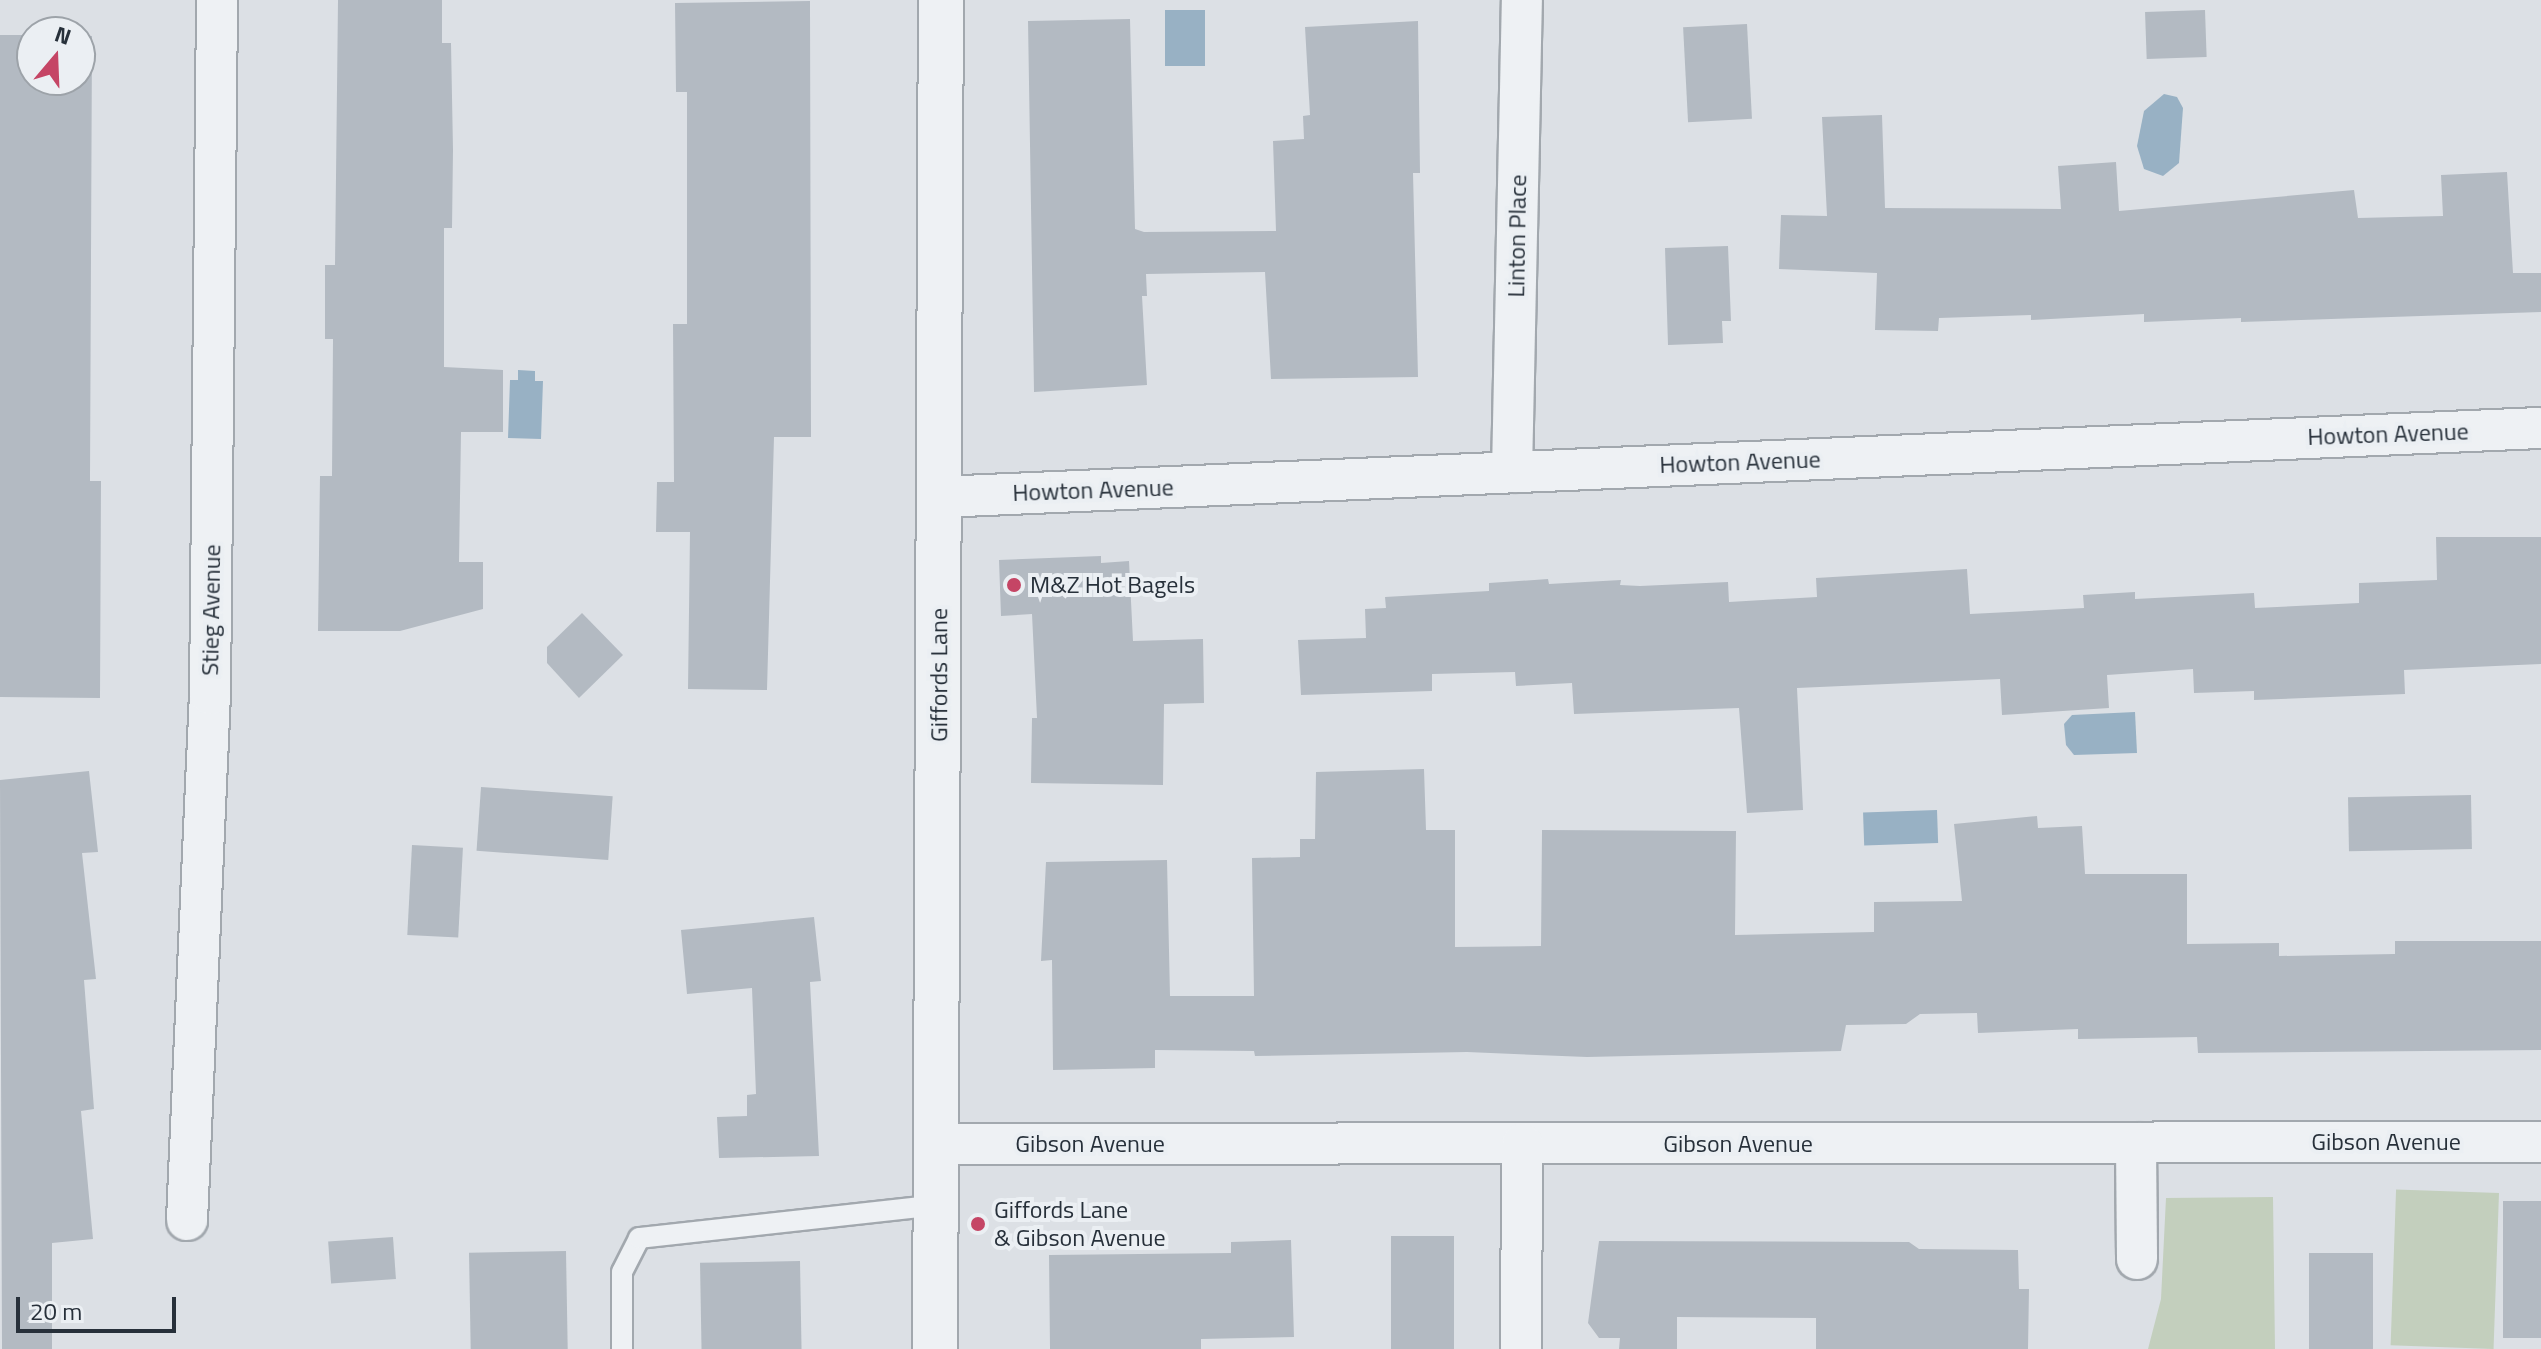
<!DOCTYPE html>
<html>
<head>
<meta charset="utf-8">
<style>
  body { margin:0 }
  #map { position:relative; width:2541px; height:1349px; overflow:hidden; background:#dce0e5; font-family:"Titillium Web",sans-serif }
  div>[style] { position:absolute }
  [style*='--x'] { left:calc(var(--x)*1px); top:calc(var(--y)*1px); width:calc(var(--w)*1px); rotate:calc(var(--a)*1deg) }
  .green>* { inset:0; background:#c3cfbd; transform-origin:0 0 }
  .water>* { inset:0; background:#98b1c4; transform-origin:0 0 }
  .building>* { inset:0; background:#b3bac2; transform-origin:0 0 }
  .roads { filter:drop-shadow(2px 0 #a2a8ae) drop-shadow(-2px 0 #a2a8ae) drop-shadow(0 2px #a2a8ae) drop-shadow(0 -2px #a2a8ae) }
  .service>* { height:20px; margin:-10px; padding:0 10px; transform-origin:10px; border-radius:10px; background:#eef1f4 }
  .minor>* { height:40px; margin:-20px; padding:0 20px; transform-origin:20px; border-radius:20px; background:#eef1f4 }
  .tertiary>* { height:44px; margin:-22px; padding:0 22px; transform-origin:22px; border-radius:22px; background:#eef1f4 }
  .dots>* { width:22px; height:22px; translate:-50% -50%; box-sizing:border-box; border:4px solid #ebeff3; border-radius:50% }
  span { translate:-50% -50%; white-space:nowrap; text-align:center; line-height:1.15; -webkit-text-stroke:8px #ebeff3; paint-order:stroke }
  .street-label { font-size:24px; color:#27303a }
  .poi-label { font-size:24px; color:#27303a }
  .left { translate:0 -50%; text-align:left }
  .north { position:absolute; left:16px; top:16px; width:80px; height:80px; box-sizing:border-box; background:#ebeff3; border:2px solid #9da3a9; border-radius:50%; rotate:19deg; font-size:22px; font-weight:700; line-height:32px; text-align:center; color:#27303a }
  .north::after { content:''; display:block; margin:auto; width:28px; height:36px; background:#c54565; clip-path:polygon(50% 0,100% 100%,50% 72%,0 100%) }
  .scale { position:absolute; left:16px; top:1297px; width:160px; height:36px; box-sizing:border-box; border:4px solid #27303a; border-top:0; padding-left:10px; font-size:24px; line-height:28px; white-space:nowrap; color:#27303a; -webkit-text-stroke:6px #ebeff3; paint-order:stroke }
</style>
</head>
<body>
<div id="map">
  <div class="green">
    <i style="left:2499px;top:1193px;width:156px;height:103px;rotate:92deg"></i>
    <i style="clip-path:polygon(2273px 1197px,2275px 1349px,2148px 1349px,2161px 1299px,2166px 1198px)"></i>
  </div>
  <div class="water">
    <i style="left:1165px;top:10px;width:40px;height:56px"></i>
    <i style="clip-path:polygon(2164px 94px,2177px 97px,2183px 108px,2179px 163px,2163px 176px,2144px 169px,2137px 146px,2144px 111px)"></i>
    <i style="clip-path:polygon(518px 370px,535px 371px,535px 381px,543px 381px,541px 439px,508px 438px,510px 380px,518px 380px)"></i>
    <i style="clip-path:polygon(2135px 712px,2137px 753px,2074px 755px,2066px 745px,2064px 724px,2072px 715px)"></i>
    <i style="left:1937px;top:810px;width:33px;height:74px;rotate:88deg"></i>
  </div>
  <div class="building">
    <i style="clip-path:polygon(338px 0,442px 0,442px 43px,451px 43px,453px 150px,452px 228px,444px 228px,444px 367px,503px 370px,503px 432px,461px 432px,459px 562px,483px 562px,483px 609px,400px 631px,318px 631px,320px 476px,332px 476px,333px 339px,325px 339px,325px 265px,335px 265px)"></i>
    <i style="clip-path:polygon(810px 1px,811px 437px,774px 437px,767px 690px,688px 689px,690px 532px,656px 532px,657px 482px,674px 482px,673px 324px,687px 324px,687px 92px,676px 92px,675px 3px)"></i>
    <i style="left:2205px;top:10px;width:47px;height:60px;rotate:88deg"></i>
    <i style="clip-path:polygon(1130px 19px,1135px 229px,1144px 232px,1276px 231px,1273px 141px,1304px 139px,1303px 116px,1310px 115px,1305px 27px,1418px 21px,1420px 173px,1413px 173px,1418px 377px,1271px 379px,1265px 272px,1146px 274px,1147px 296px,1142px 296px,1147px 385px,1034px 392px,1028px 21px)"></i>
    <i style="left:1747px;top:24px;width:95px;height:64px;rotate:87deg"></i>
    <i style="clip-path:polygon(0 35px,32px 35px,32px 80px,80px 80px,80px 35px,92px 36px,90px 481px,101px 481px,100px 698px,0 697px)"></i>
    <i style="clip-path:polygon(1882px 115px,1885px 208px,2061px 209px,2058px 166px,2116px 162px,2119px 211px,2354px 190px,2358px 218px,2443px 216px,2441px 175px,2507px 172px,2513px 273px,2541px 273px,2541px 312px,2241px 322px,2241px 318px,2144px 322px,2144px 314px,2031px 320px,2031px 315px,1939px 318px,1938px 331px,1875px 330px,1877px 273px,1779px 269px,1781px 215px,1827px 216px,1822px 117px)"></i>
    <i style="clip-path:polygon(1728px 246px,1731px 321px,1722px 321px,1723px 343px,1668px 345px,1665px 248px)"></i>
    <i style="clip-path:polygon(2436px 537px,2541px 537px,2541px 664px,2404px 670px,2405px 694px,2254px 700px,2254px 691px,2194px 693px,2193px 669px,2107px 675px,2109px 708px,2002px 715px,2000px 679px,1797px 688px,1803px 810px,1747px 813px,1739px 708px,1574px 714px,1572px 683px,1516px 686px,1515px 672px,1432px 674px,1432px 691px,1301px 695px,1298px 640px,1366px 638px,1365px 609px,1386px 608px,1385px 597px,1489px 591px,1489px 583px,1548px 579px,1549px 584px,1621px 580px,1620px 585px,1640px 586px,1728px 582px,1729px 602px,1817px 597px,1816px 578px,1967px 569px,1970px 614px,2084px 608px,2083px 595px,2135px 592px,2135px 599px,2254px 593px,2255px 608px,2359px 603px,2359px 583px,2437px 580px)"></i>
    <i style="clip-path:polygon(1101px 556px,1101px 563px,1129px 561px,1133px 641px,1203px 639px,1204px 703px,1164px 704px,1163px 785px,1031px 783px,1032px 718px,1037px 718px,1032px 614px,1001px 616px,999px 560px)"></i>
    <i style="clip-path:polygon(582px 613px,623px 655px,579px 698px,547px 663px,547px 647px)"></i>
    <i style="clip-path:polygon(1424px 769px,1426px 830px,1455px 830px,1455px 947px,1541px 946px,1542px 830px,1736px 831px,1735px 935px,1874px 932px,1874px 902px,1962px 901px,1954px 824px,2037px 816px,2038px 828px,2082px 826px,2085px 874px,2187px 874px,2187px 944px,2279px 943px,2279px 956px,2395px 954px,2395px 941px,2541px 941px,2541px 1050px,2198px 1053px,2197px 1037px,2078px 1039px,2078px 1029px,1978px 1033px,1977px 1013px,1920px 1014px,1906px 1024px,1846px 1025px,1841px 1051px,1587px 1057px,1467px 1052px,1255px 1056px,1254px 1051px,1155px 1050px,1155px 1068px,1053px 1070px,1052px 960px,1041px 961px,1046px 862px,1167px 860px,1170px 996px,1254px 996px,1252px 858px,1300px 857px,1300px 839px,1315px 839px,1316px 772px)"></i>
    <i style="clip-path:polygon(89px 771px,98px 852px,82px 853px,96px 979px,84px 980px,94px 1109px,81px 1111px,93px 1239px,52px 1243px,52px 1349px,2px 1349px,0 780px)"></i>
    <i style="left:481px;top:787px;width:132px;height:64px;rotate:4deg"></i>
    <i style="left:2471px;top:795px;width:54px;height:123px;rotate:89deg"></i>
    <i style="left:412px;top:845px;width:51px;height:90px;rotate:3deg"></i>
    <i style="clip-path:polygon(814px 917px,821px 981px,810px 982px,819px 1156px,719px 1158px,717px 1117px,747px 1116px,747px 1095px,756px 1094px,752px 988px,687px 994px,681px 930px)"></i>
    <i style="left:2503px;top:1201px;width:38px;height:137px"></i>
    <i style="left:1391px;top:1236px;width:63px;height:113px"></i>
    <i style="left:393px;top:1237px;width:42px;height:65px;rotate:86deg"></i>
    <i style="clip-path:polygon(1291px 1240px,1294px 1337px,1201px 1339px,1201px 1349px,1050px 1349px,1049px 1255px,1231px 1253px,1231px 1242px)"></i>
    <i style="clip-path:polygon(1599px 1241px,1909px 1242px,1919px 1249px,2018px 1250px,2019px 1289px,2029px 1289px,2028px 1349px,1816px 1349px,1816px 1318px,1677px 1317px,1677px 1349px,1619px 1349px,1620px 1338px,1599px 1338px,1588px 1323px)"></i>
    <i style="left:566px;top:1251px;width:98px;height:97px;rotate:89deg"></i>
    <i style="left:2309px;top:1253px;width:64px;height:96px"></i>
    <i style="left:800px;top:1261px;width:88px;height:100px;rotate:89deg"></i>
  </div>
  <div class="roads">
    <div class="service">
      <i style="--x:622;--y:1349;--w:77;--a:-90"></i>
      <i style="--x:622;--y:1272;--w:38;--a:-63"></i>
      <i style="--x:639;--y:1238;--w:299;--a:-6.3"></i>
    </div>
    <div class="minor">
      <i style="--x:1512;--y:472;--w:472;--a:-88.8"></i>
      <i style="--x:940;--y:497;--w:1602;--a:-2.47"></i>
      <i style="--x:2136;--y:1143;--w:116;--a:89.5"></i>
      <i style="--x:936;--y:1144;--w:1605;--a:-0.07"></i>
      <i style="--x:187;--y:1220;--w:527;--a:-87.5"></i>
      <i style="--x:210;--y:694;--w:694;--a:-89.42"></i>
      <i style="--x:1521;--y:1349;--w:205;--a:-89.7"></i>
    </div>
    <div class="tertiary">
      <i style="--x:935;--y:1349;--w:1349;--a:-89.75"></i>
    </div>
  </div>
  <div class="dots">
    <i style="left:1014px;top:585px;background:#c54565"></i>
    <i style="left:978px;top:1224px;background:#c54565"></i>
  </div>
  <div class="street-label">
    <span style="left:1517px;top:236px;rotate:-89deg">Linton Place</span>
    <span style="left:2388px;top:434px;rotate:-2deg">Howton Avenue</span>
    <span style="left:1740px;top:462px;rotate:-2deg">Howton Avenue</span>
    <span style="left:1093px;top:490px;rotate:-2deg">Howton Avenue</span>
    <span style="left:211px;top:610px;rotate:-89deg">Stieg Avenue</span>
    <span style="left:939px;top:675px;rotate:-90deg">Giffords Lane</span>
    <span style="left:2386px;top:1142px">Gibson Avenue</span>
    <span style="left:1090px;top:1144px">Gibson Avenue</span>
    <span style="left:1738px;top:1144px">Gibson Avenue</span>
  </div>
  <div class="poi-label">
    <span class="left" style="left:1030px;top:585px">M&amp;Z Hot Bagels</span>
    <span class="left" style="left:994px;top:1224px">Giffords Lane<br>&amp; Gibson Avenue</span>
  </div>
  <div class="north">N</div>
  <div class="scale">20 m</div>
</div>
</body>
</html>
